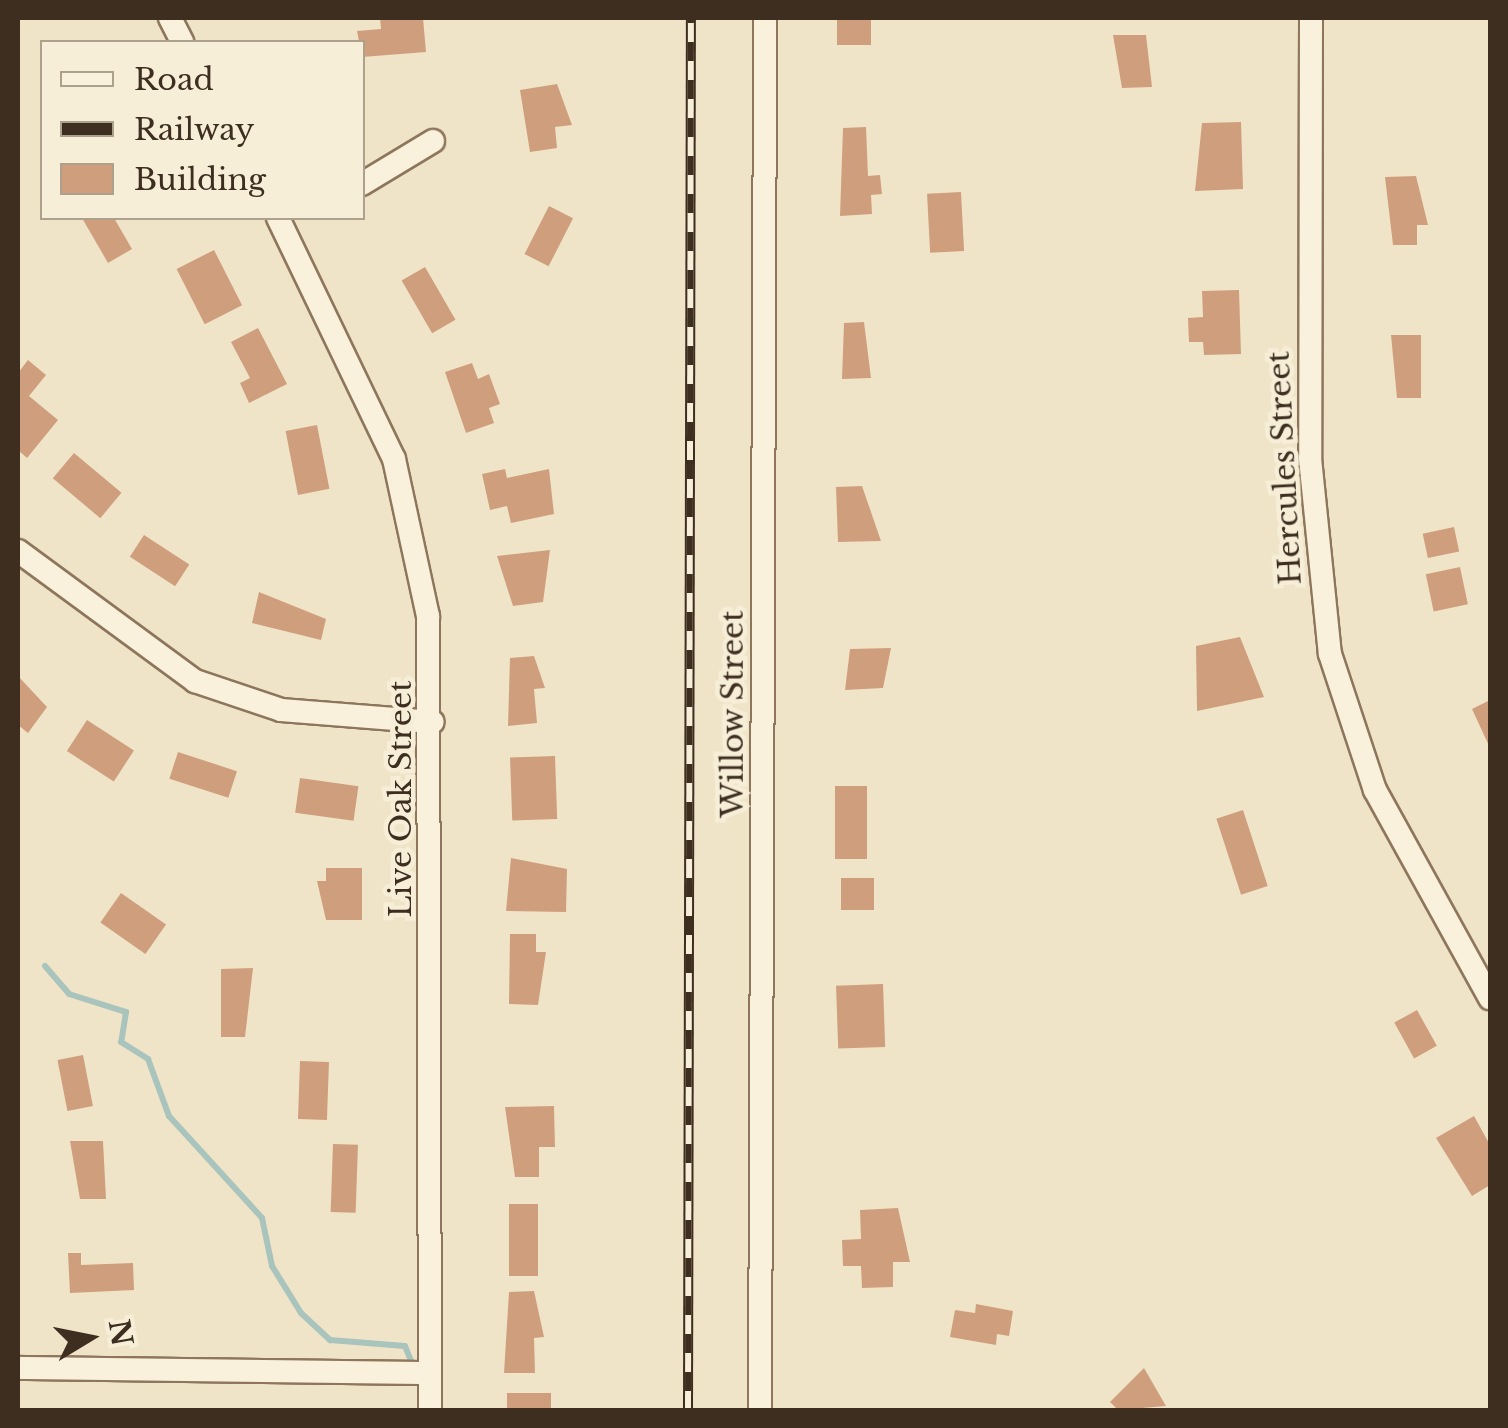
<!DOCTYPE html>
<html>
<head>
<meta charset="utf-8">
<style>
  body { margin:0 }
  #map { position:relative; width:1508px; height:1428px; overflow:hidden; background:#f0e4c8; font-family:"Libre Baskerville",serif }
  div>[style] { position:absolute }
  [style*='--x'] { left:calc(var(--x)*1px); top:calc(var(--y)*1px); width:calc(var(--w)*1px); rotate:calc(var(--a)*1deg) }
  .stream>* { height:6px; margin:-3px; padding:0 3px; transform-origin:3px; border-radius:3px; background:#a9c4bc }
  .building>* { inset:0; background:#cf9f7d; transform-origin:0 0 }
  .roads { filter:drop-shadow(2px 0 #8d765c) drop-shadow(-2px 0 #8d765c) drop-shadow(0 2px #8d765c) drop-shadow(0 -2px #8d765c) }
  .minor>* { height:22px; margin:-11px; padding:0 11px; transform-origin:11px; border-radius:11px; background:#faf1dc }
  .rail>* { height:10px; margin-top:-5px; transform-origin:0; background:repeating-linear-gradient(90deg,#f7eed8 0 19px,#3d2e20 0 38px); box-sizing:border-box; border-block:2px solid #3d2e20 }
  span { translate:-50% -50%; white-space:nowrap; text-align:center; line-height:1.15; -webkit-text-stroke:9px #f7eed8; paint-order:stroke }
  .street-label { font-size:30px; color:#3d2e20 }
  .frame { position:absolute; inset:0; border:20px solid #3d2e20; pointer-events:none }
  .legend { position:absolute; left:40px; top:40px; width:325px; height:180px; box-sizing:border-box; background:#f7eed8; border:2px solid #ada18e; margin:0; padding:12px 18px; list-style:none; font-size:30px; color:#3d2e20 }
  .legend li { display:flex; align-items:center; gap:20px; height:50px }
  .legend b { width:50px; border:2px solid #ada18e }
  .north { position:absolute; left:40px; top:1288px; width:100px; height:100px; -webkit-text-stroke:8px #f7eed8; paint-order:stroke; rotate:80deg; font-size:28px; font-weight:700; line-height:40px; text-align:center; color:#3d2e20 }
  .north::after { content:''; display:block; margin:auto; width:35px; height:45px; background:#3d2e20; clip-path:polygon(50% 0,100% 100%,50% 72%,0 100%) }
</style>
</head>
<body>
<div id="map">
  <div class="stream">
    <i style="--x:45;--y:966;--w:37;--a:49"></i>
    <i style="--x:69;--y:994;--w:60;--a:17.5"></i>
    <i style="--x:126;--y:1012;--w:30;--a:99"></i>
    <i style="--x:121;--y:1042;--w:32;--a:32"></i>
    <i style="--x:148;--y:1059;--w:61;--a:69.8"></i>
    <i style="--x:169;--y:1116;--w:138;--a:47.6"></i>
    <i style="--x:262;--y:1218;--w:49;--a:78.2"></i>
    <i style="--x:272;--y:1266;--w:55;--a:58.3"></i>
    <i style="--x:301;--y:1313;--w:40;--a:43"></i>
    <i style="--x:330;--y:1340;--w:75;--a:4.6"></i>
    <i style="--x:405;--y:1346;--w:22;--a:68"></i>
  </div>
  <div class="building">
    <i style="clip-path:polygon(380px 18px,423px 18px,426px 52px,362px 57px,357px 31px,381px 29px)"></i>
    <i style="left:837px;top:18px;width:34px;height:27px"></i>
    <i style="clip-path:polygon(1113px 35px,1146px 35px,1152px 87px,1122px 88px)"></i>
    <i style="clip-path:polygon(557px 84px,572px 125px,555px 127px,557px 148px,530px 152px,520px 90px)"></i>
    <i style="clip-path:polygon(1241px 122px,1243px 189px,1195px 191px,1202px 123px)"></i>
    <i style="clip-path:polygon(866px 127px,868px 176px,880px 175px,882px 194px,871px 195px,872px 214px,840px 216px,843px 128px)"></i>
    <i style="clip-path:polygon(1416px 176px,1428px 225px,1417px 225px,1417px 245px,1393px 245px,1385px 177px)"></i>
    <i style="left:961px;top:192px;width:59px;height:34px;rotate:87deg"></i>
    <i style="left:549px;top:206px;width:27px;height:54px;rotate:27deg"></i>
    <i style="clip-path:polygon(82px 218px,114px 218px,132px 249px,108px 263px)"></i>
    <i style="left:214px;top:250px;width:62px;height:42px;rotate:63deg"></i>
    <i style="left:425px;top:267px;width:61px;height:27px;rotate:60deg"></i>
    <i style="clip-path:polygon(1239px 290px,1241px 354px,1204px 355px,1203px 342px,1189px 342px,1188px 318px,1203px 317px,1202px 291px)"></i>
    <i style="clip-path:polygon(864px 322px,871px 378px,842px 379px,844px 323px)"></i>
    <i style="clip-path:polygon(258px 328px,287px 384px,249px 403px,240px 383px,250px 378px,231px 342px)"></i>
    <i style="clip-path:polygon(1391px 335px,1421px 335px,1421px 398px,1397px 398px)"></i>
    <i style="clip-path:polygon(28px 360px,46px 375px,29px 396px,58px 420px,27px 458px,18px 450px,18px 373px)"></i>
    <i style="clip-path:polygon(472px 363px,478px 379px,489px 374px,500px 404px,489px 408px,494px 423px,466px 433px,445px 372px)"></i>
    <i style="left:317px;top:425px;width:65px;height:32px;rotate:79deg"></i>
    <i style="left:74px;top:453px;width:62px;height:33px;rotate:40deg"></i>
    <i style="clip-path:polygon(505px 469px,507px 478px,549px 469px,554px 514px,511px 523px,507px 506px,490px 510px,482px 474px)"></i>
    <i style="clip-path:polygon(862px 486px,881px 541px,838px 542px,836px 487px)"></i>
    <i style="left:1454px;top:527px;width:25px;height:32px;rotate:78deg"></i>
    <i style="left:144px;top:535px;width:54px;height:26px;rotate:33deg"></i>
    <i style="clip-path:polygon(550px 550px,543px 602px,513px 606px,497px 556px)"></i>
    <i style="left:1460px;top:567px;width:38px;height:35px;rotate:78deg"></i>
    <i style="clip-path:polygon(259px 592px,326px 619px,321px 640px,252px 623px)"></i>
    <i style="clip-path:polygon(1240px 637px,1264px 697px,1197px 711px,1196px 646px)"></i>
    <i style="clip-path:polygon(891px 648px,883px 688px,845px 690px,850px 649px)"></i>
    <i style="clip-path:polygon(534px 656px,545px 688px,534px 689px,537px 723px,508px 726px,510px 658px)"></i>
    <i style="clip-path:polygon(18px 676px,47px 707px,28px 733px,18px 725px)"></i>
    <i style="clip-path:polygon(1490px 700px,1490px 748px,1472px 709px)"></i>
    <i style="left:87px;top:720px;width:56px;height:37px;rotate:33deg"></i>
    <i style="left:178px;top:752px;width:62px;height:28px;rotate:18deg"></i>
    <i style="left:555px;top:756px;width:63px;height:45px;rotate:88deg"></i>
    <i style="left:300px;top:778px;width:59px;height:35px;rotate:8deg"></i>
    <i style="left:835px;top:786px;width:32px;height:73px"></i>
    <i style="left:1243px;top:810px;width:80px;height:28px;rotate:72deg"></i>
    <i style="clip-path:polygon(511px 858px,567px 869px,566px 912px,506px 911px)"></i>
    <i style="clip-path:polygon(326px 868px,362px 868px,362px 920px,326px 920px,317px 881px,326px 881px)"></i>
    <i style="left:874px;top:878px;width:32px;height:33px;rotate:90deg"></i>
    <i style="left:121px;top:893px;width:55px;height:36px;rotate:35deg"></i>
    <i style="clip-path:polygon(510px 934px,536px 934px,536px 952px,546px 952px,538px 1005px,509px 1004px)"></i>
    <i style="clip-path:polygon(253px 968px,245px 1037px,221px 1037px,221px 969px)"></i>
    <i style="left:883px;top:984px;width:63px;height:47px;rotate:88deg"></i>
    <i style="left:1417px;top:1010px;width:41px;height:26px;rotate:61deg"></i>
    <i style="left:83px;top:1055px;width:52px;height:26px;rotate:79deg"></i>
    <i style="left:300px;top:1061px;width:29px;height:58px;rotate:2deg"></i>
    <i style="clip-path:polygon(554px 1106px,555px 1147px,539px 1147px,539px 1177px,515px 1177px,505px 1107px)"></i>
    <i style="clip-path:polygon(1474px 1116px,1490px 1145px,1490px 1185px,1472px 1196px,1436px 1138px)"></i>
    <i style="clip-path:polygon(70px 1141px,103px 1141px,106px 1199px,80px 1199px)"></i>
    <i style="left:333px;top:1144px;width:25px;height:68px;rotate:2deg"></i>
    <i style="left:509px;top:1204px;width:29px;height:72px"></i>
    <i style="clip-path:polygon(898px 1208px,910px 1262px,893px 1262px,893px 1287px,862px 1288px,861px 1266px,843px 1266px,842px 1240px,861px 1239px,860px 1210px)"></i>
    <i style="clip-path:polygon(68px 1253px,81px 1253px,81px 1265px,133px 1263px,134px 1290px,70px 1293px)"></i>
    <i style="clip-path:polygon(534px 1291px,544px 1337px,534px 1338px,535px 1373px,504px 1373px,509px 1292px)"></i>
    <i style="clip-path:polygon(976px 1304px,1013px 1311px,1009px 1336px,997px 1334px,996px 1345px,950px 1337px,955px 1310px,975px 1313px)"></i>
    <i style="clip-path:polygon(1144px 1368px,1166px 1406px,1118px 1410px,1110px 1402px)"></i>
    <i style="left:551px;top:1393px;width:17px;height:44px;rotate:90deg"></i>
  </div>
  <div class="roads">
    <div class="minor">
      <i style="--x:170;--y:18;--w:27;--a:63"></i>
      <i style="--x:1311;--y:18;--w:440;--a:90.1"></i>
      <i style="--x:1310;--y:458;--w:197;--a:84.2"></i>
      <i style="--x:1330;--y:654;--w:143;--a:71.7"></i>
      <i style="--x:1375;--y:790;--w:238;--a:61.1"></i>
      <i style="--x:362;--y:184;--w:83;--a:-31.2"></i>
      <i style="--x:278;--y:218;--w:267;--a:64.3"></i>
      <i style="--x:394;--y:459;--w:161;--a:77.8"></i>
      <i style="--x:428;--y:616;--w:794;--a:89.86"></i>
      <i style="--x:18;--y:551;--w:220;--a:36.3"></i>
      <i style="--x:195;--y:681;--w:91;--a:18.6"></i>
      <i style="--x:281;--y:710;--w:152;--a:4.5"></i>
      <i style="--x:18;--y:1368;--w:412;--a:0.7"></i>
      <i style="--x:760;--y:1410;--w:1392;--a:-89.79"></i>
    </div>
  </div>
  <div class="rail">
    <i style="--x:688;--y:1410;--w:1392;--a:-89.88"></i>
  </div>
  <div class="street-label">
    <span style="left:1285px;top:468px;rotate:-93deg">Hercules Street</span>
    <span style="left:733px;top:714px;rotate:-90deg">Willow Street</span>
    <span style="left:401px;top:799px;rotate:-90deg">Live Oak Street</span>
  </div>
  <div class="frame"></div>
  <ul class="legend">
  <li><b style="height:12px;background:#faf1dc"></b>Road</li>
  <li><b style="height:12px;background:#3d2e20"></b>Railway</li>
  <li><b style="height:28px;background:#cf9f7d"></b>Building</li>
  </ul>
  <div class="north">N</div>
</div>
</body>
</html>
